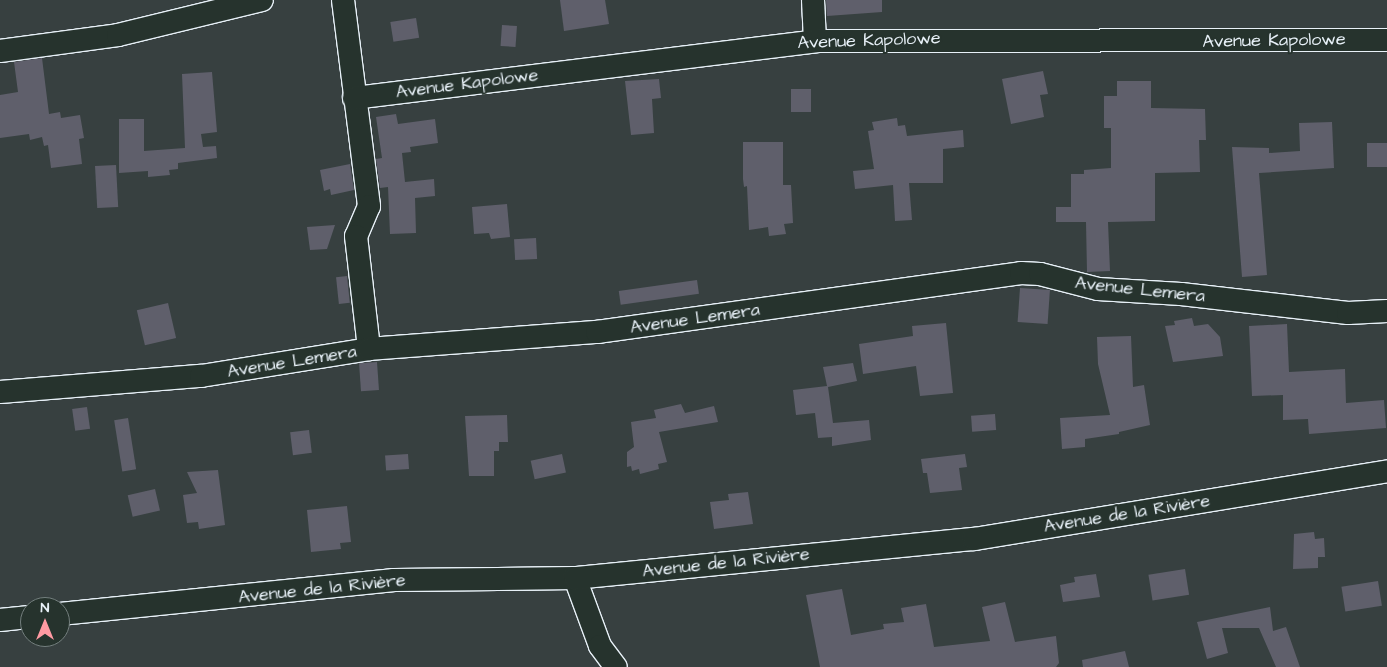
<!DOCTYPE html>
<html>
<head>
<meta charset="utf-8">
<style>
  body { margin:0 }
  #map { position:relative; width:1387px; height:667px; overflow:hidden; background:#374040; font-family:"Architects Daughter",sans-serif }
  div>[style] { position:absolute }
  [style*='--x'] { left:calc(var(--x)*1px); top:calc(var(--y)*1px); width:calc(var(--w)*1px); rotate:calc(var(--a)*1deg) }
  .building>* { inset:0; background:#5f5f6b; transform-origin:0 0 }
  .roads { filter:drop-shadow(1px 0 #e8f1f8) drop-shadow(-1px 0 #e8f1f8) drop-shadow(0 1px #e8f1f8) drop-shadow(0 -1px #e8f1f8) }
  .minor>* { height:22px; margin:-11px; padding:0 11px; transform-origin:11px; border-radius:11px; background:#26332d }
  span { translate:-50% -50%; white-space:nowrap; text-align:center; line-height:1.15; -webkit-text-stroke:4px #26332d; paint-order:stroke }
  .street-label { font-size:18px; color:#e8f1f8 }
  .north { position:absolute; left:20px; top:597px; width:50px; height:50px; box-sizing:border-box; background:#26332d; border:1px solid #747f7e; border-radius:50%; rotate:0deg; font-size:14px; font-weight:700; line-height:20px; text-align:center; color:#e8f1f8 }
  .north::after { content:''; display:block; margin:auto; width:18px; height:22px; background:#ff9aa2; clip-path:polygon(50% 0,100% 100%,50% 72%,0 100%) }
</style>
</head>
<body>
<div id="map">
  <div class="building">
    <i style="clip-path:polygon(560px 0,605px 0,609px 24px,564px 31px)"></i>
    <i style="clip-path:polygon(826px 0,882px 0,882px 12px,827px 16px)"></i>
    <i style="left:416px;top:18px;width:20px;height:26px;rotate:81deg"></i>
    <i style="left:502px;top:25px;width:15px;height:21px;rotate:4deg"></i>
    <i style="clip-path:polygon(42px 58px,49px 114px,60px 112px,61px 118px,80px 115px,84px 138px,79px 139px,82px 164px,51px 168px,48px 145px,44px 146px,42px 137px,30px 140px,29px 134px,0 138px,0 95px,18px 92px,14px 62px)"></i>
    <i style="clip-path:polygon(1043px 71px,1048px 94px,1040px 95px,1044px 117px,1011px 124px,1002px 79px)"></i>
    <i style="clip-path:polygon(212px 72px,217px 132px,201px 134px,203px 147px,216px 146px,217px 158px,178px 163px,178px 169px,169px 170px,170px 175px,148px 177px,148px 171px,119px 173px,119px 119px,144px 119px,144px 151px,185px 148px,182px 74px)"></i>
    <i style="clip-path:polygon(659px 79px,661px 98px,652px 99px,654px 133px,631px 135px,625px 81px)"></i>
    <i style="clip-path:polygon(1117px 81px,1151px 81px,1151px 108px,1205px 109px,1206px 140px,1199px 140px,1200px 172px,1155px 173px,1155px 221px,1108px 222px,1110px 271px,1087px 272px,1086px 222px,1056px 222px,1056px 207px,1071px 207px,1071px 174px,1084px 174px,1084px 170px,1111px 168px,1111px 128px,1104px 128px,1104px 96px,1117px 96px)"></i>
    <i style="left:791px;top:89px;width:20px;height:23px"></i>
    <i style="clip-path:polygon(396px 114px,398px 124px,435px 119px,438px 143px,410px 147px,411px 152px,402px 153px,405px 182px,434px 179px,435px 196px,415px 198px,416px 233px,390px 234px,388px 187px,380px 188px,376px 159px,382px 158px,376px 117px)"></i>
    <i style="clip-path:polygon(897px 118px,898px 126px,905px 125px,907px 136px,963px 130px,964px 147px,943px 149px,943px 183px,909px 183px,912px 220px,895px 221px,893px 185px,855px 189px,853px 171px,874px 169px,868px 131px,874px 130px,872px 122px)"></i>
    <i style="clip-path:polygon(1332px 122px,1334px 168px,1259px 173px,1267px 275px,1242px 277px,1232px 147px,1269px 148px,1269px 153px,1300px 151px,1299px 123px)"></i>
    <i style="clip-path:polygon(743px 142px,783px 142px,783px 185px,791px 185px,793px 223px,784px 224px,786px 234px,769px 236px,768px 227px,749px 230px,747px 186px,744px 187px,743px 179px)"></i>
    <i style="left:1387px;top:143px;width:24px;height:20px;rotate:90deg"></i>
    <i style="clip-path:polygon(350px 164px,354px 190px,331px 195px,330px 189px,324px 191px,320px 170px)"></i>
    <i style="left:116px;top:165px;width:42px;height:21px;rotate:87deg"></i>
    <i style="clip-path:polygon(507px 204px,510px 237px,491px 239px,489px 233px,474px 234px,472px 207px)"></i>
    <i style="clip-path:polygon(335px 225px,327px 249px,310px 250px,307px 227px)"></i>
    <i style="left:536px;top:238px;width:21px;height:22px;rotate:87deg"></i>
    <i style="left:347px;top:276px;width:27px;height:11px;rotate:84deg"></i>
    <i style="left:697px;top:280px;width:14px;height:79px;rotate:82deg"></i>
    <i style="left:1020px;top:288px;width:30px;height:34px;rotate:4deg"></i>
    <i style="left:168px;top:303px;width:36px;height:32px;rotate:77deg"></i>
    <i style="clip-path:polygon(1192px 318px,1194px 326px,1208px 324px,1220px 337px,1223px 356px,1173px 362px,1165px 326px,1175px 325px,1174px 321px)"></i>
    <i style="clip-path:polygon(946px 323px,953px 393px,920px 396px,916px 366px,863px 374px,859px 344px,913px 336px,912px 326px)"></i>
    <i style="clip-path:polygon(1287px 324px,1289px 372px,1345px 369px,1346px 403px,1384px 400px,1386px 428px,1309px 434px,1308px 419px,1283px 420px,1283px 395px,1252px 396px,1249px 326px)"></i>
    <i style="clip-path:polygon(1131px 336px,1133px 387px,1144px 385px,1150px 425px,1119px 432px,1119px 434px,1085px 439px,1085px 447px,1062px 449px,1060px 418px,1110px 415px,1098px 364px,1097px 337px)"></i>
    <i style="left:377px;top:362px;width:28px;height:18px;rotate:86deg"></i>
    <i style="clip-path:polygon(853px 363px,857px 381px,828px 387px,833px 423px,869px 420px,871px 440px,832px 446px,832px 437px,818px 438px,815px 413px,796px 415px,793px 390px,827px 386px,823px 367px)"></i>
    <i style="clip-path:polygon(681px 404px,685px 413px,714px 406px,718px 422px,659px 432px,667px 462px,658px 464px,659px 469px,640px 474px,639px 469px,632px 471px,631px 466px,627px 467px,627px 452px,634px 447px,631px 422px,656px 418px,654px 410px)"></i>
    <i style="left:87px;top:407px;width:22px;height:15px;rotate:82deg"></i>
    <i style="left:995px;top:414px;width:16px;height:24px;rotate:86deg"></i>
    <i style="clip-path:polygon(507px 415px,508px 442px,499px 442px,499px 451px,494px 451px,494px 476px,469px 476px,465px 416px)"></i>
    <i style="left:128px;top:418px;width:52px;height:14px;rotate:81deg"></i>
    <i style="left:309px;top:430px;width:23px;height:19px;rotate:83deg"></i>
    <i style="left:408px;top:454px;width:15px;height:23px;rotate:86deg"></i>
    <i style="left:562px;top:454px;width:19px;height:32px;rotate:78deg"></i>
    <i style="clip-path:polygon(965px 454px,967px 467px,959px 468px,962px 490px,930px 493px,927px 473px,923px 473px,921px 459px)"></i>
    <i style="clip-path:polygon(218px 470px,225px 525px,199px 529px,198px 522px,187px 523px,183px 495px,197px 493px,187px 472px)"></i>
    <i style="left:155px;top:489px;width:22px;height:28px;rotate:77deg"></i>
    <i style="clip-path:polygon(748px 492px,753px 524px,714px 529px,710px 502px,729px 500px,728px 494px)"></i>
    <i style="clip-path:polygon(347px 506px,351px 542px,340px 543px,341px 549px,311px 552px,307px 510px)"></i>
    <i style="clip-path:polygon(1314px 532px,1315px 539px,1324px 538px,1325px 557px,1318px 557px,1318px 568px,1293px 569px,1294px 534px)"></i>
    <i style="left:1185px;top:569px;width:26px;height:37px;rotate:81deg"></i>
    <i style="clip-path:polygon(1096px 574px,1100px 597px,1063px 602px,1060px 585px,1075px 582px,1074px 577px)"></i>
    <i style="left:1378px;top:581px;width:25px;height:37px;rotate:81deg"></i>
    <i style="clip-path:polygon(842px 589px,851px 635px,884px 629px,883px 624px,904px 622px,901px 608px,926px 604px,934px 647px,990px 641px,982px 607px,1005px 602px,1015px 642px,1056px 636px,1059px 663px,1056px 667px,820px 667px,806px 595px)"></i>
    <i style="clip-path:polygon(1270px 607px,1273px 631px,1286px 627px,1300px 667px,1276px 667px,1259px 628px,1222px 628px,1228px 653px,1207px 659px,1197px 622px)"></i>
    <i style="clip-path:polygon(1125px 651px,1129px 667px,1083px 667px,1082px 660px)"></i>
  </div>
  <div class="roads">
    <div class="minor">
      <i style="--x:343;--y:0;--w:208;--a:82.8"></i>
      <i style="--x:369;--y:206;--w:33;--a:113"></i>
      <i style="--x:356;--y:236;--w:114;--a:83.4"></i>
      <i style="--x:813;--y:0;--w:41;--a:87.2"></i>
      <i style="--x:0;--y:51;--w:119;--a:-7.7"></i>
      <i style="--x:118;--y:35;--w:148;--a:-13.7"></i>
      <i style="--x:354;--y:98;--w:465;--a:-7"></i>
      <i style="--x:815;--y:41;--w:572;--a:-0.1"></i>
      <i style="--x:0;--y:392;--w:202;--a:-4.6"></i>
      <i style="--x:201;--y:376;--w:170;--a:-9.1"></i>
      <i style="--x:369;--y:349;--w:229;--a:-4.3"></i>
      <i style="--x:597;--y:332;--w:428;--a:-7.9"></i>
      <i style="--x:1021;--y:273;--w:19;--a:3"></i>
      <i style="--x:1040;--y:274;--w:60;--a:14.5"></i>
      <i style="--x:1098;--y:289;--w:83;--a:3.4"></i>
      <i style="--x:1181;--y:294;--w:168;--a:6.5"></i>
      <i style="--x:1348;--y:313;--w:39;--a:-3"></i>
      <i style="--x:575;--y:578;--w:72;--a:69.8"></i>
      <i style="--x:600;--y:646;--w:26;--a:53"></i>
      <i style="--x:60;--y:614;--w:336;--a:-5.8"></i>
      <i style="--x:394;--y:580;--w:181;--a:-0.6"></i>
      <i style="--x:575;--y:578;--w:401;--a:-5.6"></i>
      <i style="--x:974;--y:539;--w:419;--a:-9.3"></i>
      <i style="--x:0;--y:620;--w:30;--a:-6"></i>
    </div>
  </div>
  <div class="street-label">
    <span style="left:869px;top:41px;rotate:-2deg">Avenue Kapolowe</span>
    <span style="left:1274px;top:41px;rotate:-1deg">Avenue Kapolowe</span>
    <span style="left:467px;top:84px;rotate:-7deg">Avenue Kapolowe</span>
    <span style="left:1140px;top:290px;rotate:6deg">Avenue Lemera</span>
    <span style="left:695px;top:319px;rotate:-8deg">Avenue Lemera</span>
    <span style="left:292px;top:362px;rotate:-9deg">Avenue Lemera</span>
    <span style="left:1127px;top:514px;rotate:-9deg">Avenue de la Rivière</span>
    <span style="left:726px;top:563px;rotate:-6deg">Avenue de la Rivière</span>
    <span style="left:322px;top:589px;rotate:-6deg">Avenue de la Rivière</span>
  </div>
  <div class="north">N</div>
</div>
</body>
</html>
